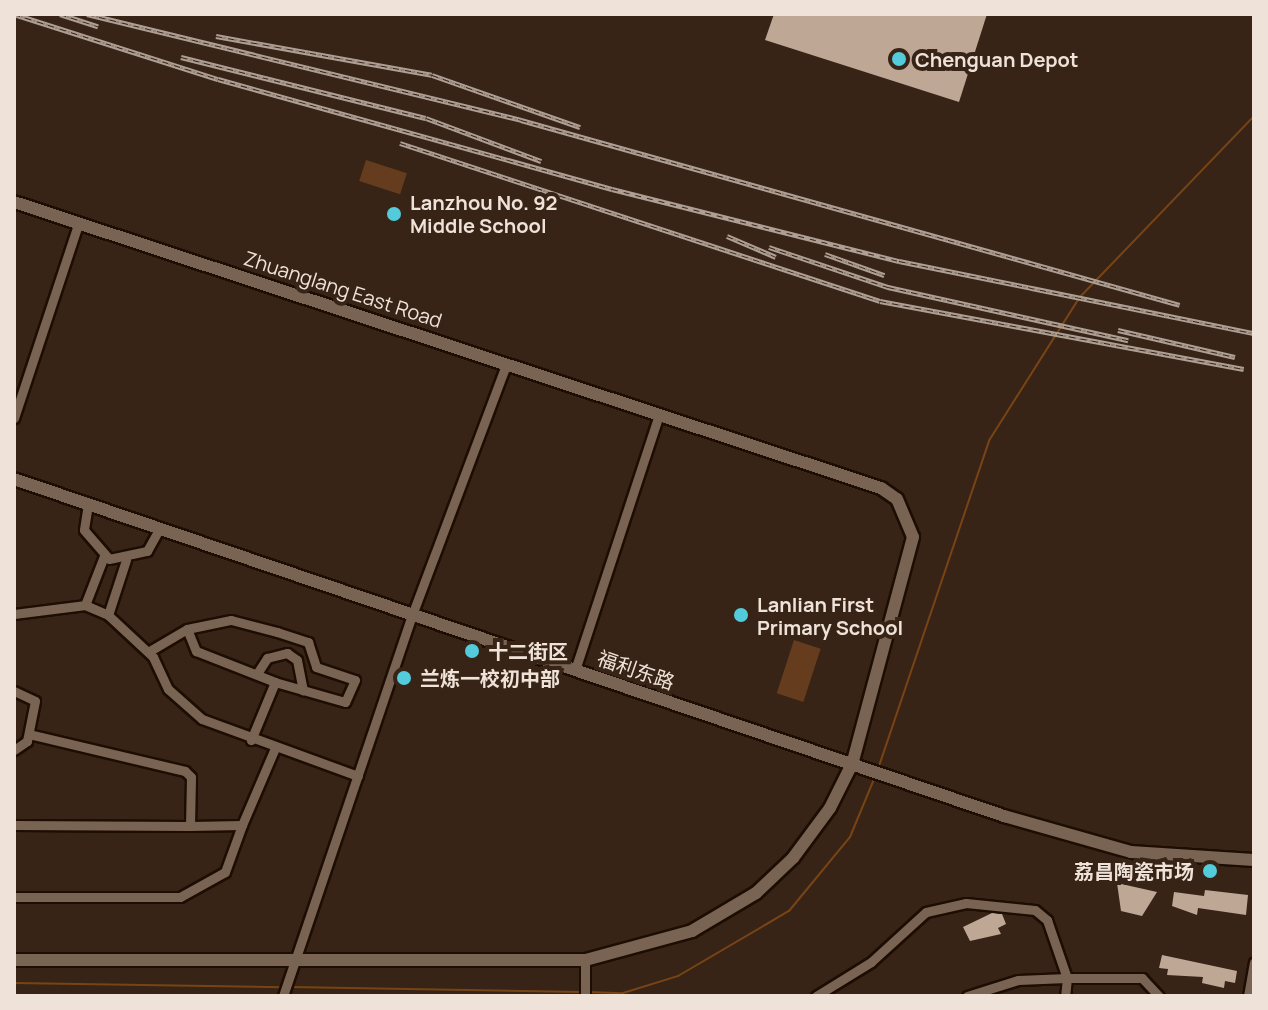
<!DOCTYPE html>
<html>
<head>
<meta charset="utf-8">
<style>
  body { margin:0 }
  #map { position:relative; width:1268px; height:1010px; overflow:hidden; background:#372416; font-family:Manrope,"Noto Sans SC",sans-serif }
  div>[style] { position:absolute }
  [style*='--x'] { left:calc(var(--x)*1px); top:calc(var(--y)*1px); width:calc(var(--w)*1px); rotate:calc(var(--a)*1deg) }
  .green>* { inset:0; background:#653d1e; transform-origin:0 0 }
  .stream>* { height:2px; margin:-1px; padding:0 1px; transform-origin:1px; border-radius:1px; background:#794415 }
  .building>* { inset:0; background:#bfa796 }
  .roads { filter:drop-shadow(2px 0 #1d0d02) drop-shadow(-2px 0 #1d0d02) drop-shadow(0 2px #1d0d02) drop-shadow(0 -2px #1d0d02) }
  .street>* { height:9px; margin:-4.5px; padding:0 4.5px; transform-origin:4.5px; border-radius:4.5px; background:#796353 }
  .secondary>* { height:12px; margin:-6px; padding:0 6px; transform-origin:6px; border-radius:6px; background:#796353 }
  .rail>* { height:5px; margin-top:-2.5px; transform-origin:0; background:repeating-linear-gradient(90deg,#372416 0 6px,#ae9f94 0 12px); box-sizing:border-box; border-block:2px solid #ae9f94 }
  .dots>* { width:22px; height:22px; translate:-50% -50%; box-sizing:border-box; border:4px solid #372416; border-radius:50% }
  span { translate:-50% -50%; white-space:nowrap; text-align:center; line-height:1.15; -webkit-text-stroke:8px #372416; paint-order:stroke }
  .poi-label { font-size:20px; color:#efe2d9; font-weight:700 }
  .left { translate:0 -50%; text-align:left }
  .right { translate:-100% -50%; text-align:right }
  .street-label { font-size:20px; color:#efe2d9 }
  .frame { position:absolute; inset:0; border:16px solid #efe2d9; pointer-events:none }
</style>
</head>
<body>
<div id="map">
  <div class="green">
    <i style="left:366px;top:160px;width:43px;height:22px;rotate:18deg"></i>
    <i style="left:794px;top:640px;width:28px;height:56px;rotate:18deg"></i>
  </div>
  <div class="stream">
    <i style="--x:878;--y:769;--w:348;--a:-71.3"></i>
    <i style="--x:990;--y:439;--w:167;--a:-57.7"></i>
    <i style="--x:1079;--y:298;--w:252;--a:-46.1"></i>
    <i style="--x:14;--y:983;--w:267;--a:0.9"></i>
    <i style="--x:291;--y:987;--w:290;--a:1"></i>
    <i style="--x:587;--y:992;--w:36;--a:2"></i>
    <i style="--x:623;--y:993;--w:58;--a:-17.2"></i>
    <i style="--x:678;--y:976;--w:129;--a:-30.4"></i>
    <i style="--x:789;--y:911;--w:96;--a:-50.5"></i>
    <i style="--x:850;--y:837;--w:63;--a:-67.5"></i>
  </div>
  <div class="building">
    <i style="clip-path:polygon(774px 14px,987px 14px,959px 102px,765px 40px)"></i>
    <i style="clip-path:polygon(1117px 883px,1157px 892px,1142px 916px,1121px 911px)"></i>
    <i style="clip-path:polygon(1205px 890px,1248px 895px,1246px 915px,1198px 908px,1197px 915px,1172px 906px,1174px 892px,1204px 896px)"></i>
    <i style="clip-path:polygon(992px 913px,1002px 914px,1006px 924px,998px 928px,1001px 934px,970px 941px,963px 927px)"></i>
    <i style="clip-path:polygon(1162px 955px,1237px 971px,1235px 983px,1225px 981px,1224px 988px,1202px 983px,1203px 977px,1167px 975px,1168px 969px,1159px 968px)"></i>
  </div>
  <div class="roads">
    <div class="street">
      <i style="--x:14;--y:418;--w:204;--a:-71.7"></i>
      <i style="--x:88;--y:504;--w:26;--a:99"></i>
      <i style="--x:84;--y:530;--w:38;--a:49"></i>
      <i style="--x:109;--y:559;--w:39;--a:-12"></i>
      <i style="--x:147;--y:551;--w:25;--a:-61"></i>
      <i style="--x:85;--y:605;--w:53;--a:-68.8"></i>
      <i style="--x:14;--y:614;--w:72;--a:-7.2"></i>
      <i style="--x:85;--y:605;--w:25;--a:23"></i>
      <i style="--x:108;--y:615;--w:62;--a:43"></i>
      <i style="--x:153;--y:657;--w:35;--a:65"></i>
      <i style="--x:168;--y:689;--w:45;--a:41.4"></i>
      <i style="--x:202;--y:719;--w:166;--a:20.1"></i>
      <i style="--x:108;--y:615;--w:58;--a:-71.9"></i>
      <i style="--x:187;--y:629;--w:45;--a:-11.6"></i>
      <i style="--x:231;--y:620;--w:48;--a:14.6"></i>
      <i style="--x:277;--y:632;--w:33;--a:18"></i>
      <i style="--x:308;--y:642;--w:26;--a:72"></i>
      <i style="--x:316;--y:667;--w:41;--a:18.4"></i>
      <i style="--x:355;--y:680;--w:24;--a:114"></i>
      <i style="--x:345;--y:702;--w:73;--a:-164.1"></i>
      <i style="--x:148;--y:652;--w:45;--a:-30.5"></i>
      <i style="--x:187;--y:629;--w:24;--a:68"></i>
      <i style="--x:196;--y:651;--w:85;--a:21.4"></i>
      <i style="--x:275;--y:682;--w:63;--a:112.5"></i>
      <i style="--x:575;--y:670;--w:268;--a:-71.8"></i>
      <i style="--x:258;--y:672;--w:17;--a:-57"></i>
      <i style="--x:267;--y:658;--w:21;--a:-14"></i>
      <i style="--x:287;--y:653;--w:12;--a:35"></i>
      <i style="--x:297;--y:660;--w:31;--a:79"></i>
      <i style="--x:14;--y:691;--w:23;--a:25"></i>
      <i style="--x:35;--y:701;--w:41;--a:101.3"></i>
      <i style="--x:27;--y:741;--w:16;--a:145"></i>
      <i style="--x:14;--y:825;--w:176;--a:0.3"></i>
      <i style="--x:190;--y:826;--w:49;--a:-88.8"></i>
      <i style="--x:191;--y:777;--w:8;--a:-135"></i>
      <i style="--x:185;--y:771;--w:160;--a:-166.7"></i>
      <i style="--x:190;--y:826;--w:52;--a:-1.1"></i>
      <i style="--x:242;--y:825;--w:84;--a:-66.8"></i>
      <i style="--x:14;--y:897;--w:166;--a:0"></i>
      <i style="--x:180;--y:897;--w:51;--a:-29.1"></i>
      <i style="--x:225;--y:872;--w:50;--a:-70.1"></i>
      <i style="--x:585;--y:960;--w:36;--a:90"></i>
      <i style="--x:283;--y:996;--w:402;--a:-71.3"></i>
      <i style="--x:412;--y:615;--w:267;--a:-69.4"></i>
      <i style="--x:816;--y:996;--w:65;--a:-31.7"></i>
      <i style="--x:871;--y:962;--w:74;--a:-42.3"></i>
      <i style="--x:926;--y:912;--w:41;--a:-12.7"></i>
      <i style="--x:966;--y:903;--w:69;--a:5.8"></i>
      <i style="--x:1035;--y:910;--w:16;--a:40"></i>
      <i style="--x:1047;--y:920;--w:61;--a:71"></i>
      <i style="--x:1067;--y:978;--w:18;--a:96"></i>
      <i style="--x:967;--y:996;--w:53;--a:-17.4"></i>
      <i style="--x:1018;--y:980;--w:49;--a:-2.3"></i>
      <i style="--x:1067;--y:978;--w:75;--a:0"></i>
      <i style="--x:1142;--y:978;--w:25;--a:47"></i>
      <i style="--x:1248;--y:996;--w:34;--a:-80"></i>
    </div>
    <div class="secondary">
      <i style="--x:14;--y:202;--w:913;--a:18.26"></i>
      <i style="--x:881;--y:488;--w:19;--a:35"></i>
      <i style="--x:897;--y:499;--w:41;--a:67.2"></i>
      <i style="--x:913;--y:537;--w:235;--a:105"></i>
      <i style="--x:852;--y:764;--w:49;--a:116.6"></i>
      <i style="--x:830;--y:808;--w:62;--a:126.5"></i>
      <i style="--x:793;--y:858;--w:51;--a:136.6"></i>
      <i style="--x:756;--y:893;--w:74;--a:149.3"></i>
      <i style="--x:692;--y:931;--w:111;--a:164.8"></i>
      <i style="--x:585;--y:960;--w:571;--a:180"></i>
      <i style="--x:14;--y:479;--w:1046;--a:18.8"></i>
      <i style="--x:1004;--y:816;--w:132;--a:15.8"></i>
      <i style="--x:1131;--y:852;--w:123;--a:3.7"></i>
    </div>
  </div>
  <div class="rail">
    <i style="--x:14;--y:14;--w:214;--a:17.7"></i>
    <i style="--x:218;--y:79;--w:409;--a:15.6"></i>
    <i style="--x:612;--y:189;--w:296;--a:14.1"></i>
    <i style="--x:899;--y:261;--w:362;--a:11.5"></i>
    <i style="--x:60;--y:14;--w:40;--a:18"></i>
    <i style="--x:87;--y:14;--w:447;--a:13.7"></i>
    <i style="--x:521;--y:120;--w:684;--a:15.68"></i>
    <i style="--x:216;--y:36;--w:219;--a:10.2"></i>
    <i style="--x:432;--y:75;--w:157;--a:19.4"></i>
    <i style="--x:181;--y:57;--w:252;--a:14"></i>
    <i style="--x:426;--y:118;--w:123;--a:20.5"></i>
    <i style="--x:400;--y:143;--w:505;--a:18.22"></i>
    <i style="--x:880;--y:301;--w:370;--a:10.6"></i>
    <i style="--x:727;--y:236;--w:53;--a:23.2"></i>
    <i style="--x:769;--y:247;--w:126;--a:18.6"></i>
    <i style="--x:888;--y:287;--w:246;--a:12.5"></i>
    <i style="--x:825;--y:254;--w:63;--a:19.6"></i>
    <i style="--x:1118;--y:330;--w:120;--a:13"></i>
  </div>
  <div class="dots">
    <i style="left:899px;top:59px;background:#53cbda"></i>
    <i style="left:394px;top:214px;background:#53cbda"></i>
    <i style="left:741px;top:615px;background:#53cbda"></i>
    <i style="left:472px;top:651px;background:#53cbda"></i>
    <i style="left:404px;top:678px;background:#53cbda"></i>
    <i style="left:1210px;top:871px;background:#53cbda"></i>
  </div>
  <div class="poi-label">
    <span class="left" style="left:915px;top:59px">Chenguan Depot</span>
    <span class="left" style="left:410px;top:214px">Lanzhou No. 92<br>Middle School</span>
    <span class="left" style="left:757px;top:616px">Lanlian First<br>Primary School</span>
    <span class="left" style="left:488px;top:651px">十二街区</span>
    <span class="left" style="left:420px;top:678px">兰炼一校初中部</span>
    <span class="right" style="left:1194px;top:871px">荔昌陶瓷市场</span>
  </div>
  <div class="street-label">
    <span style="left:343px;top:289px;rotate:18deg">Zhuanglang East Road</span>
    <span style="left:636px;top:670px;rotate:19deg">福利东路</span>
  </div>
  <div class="frame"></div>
</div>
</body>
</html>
